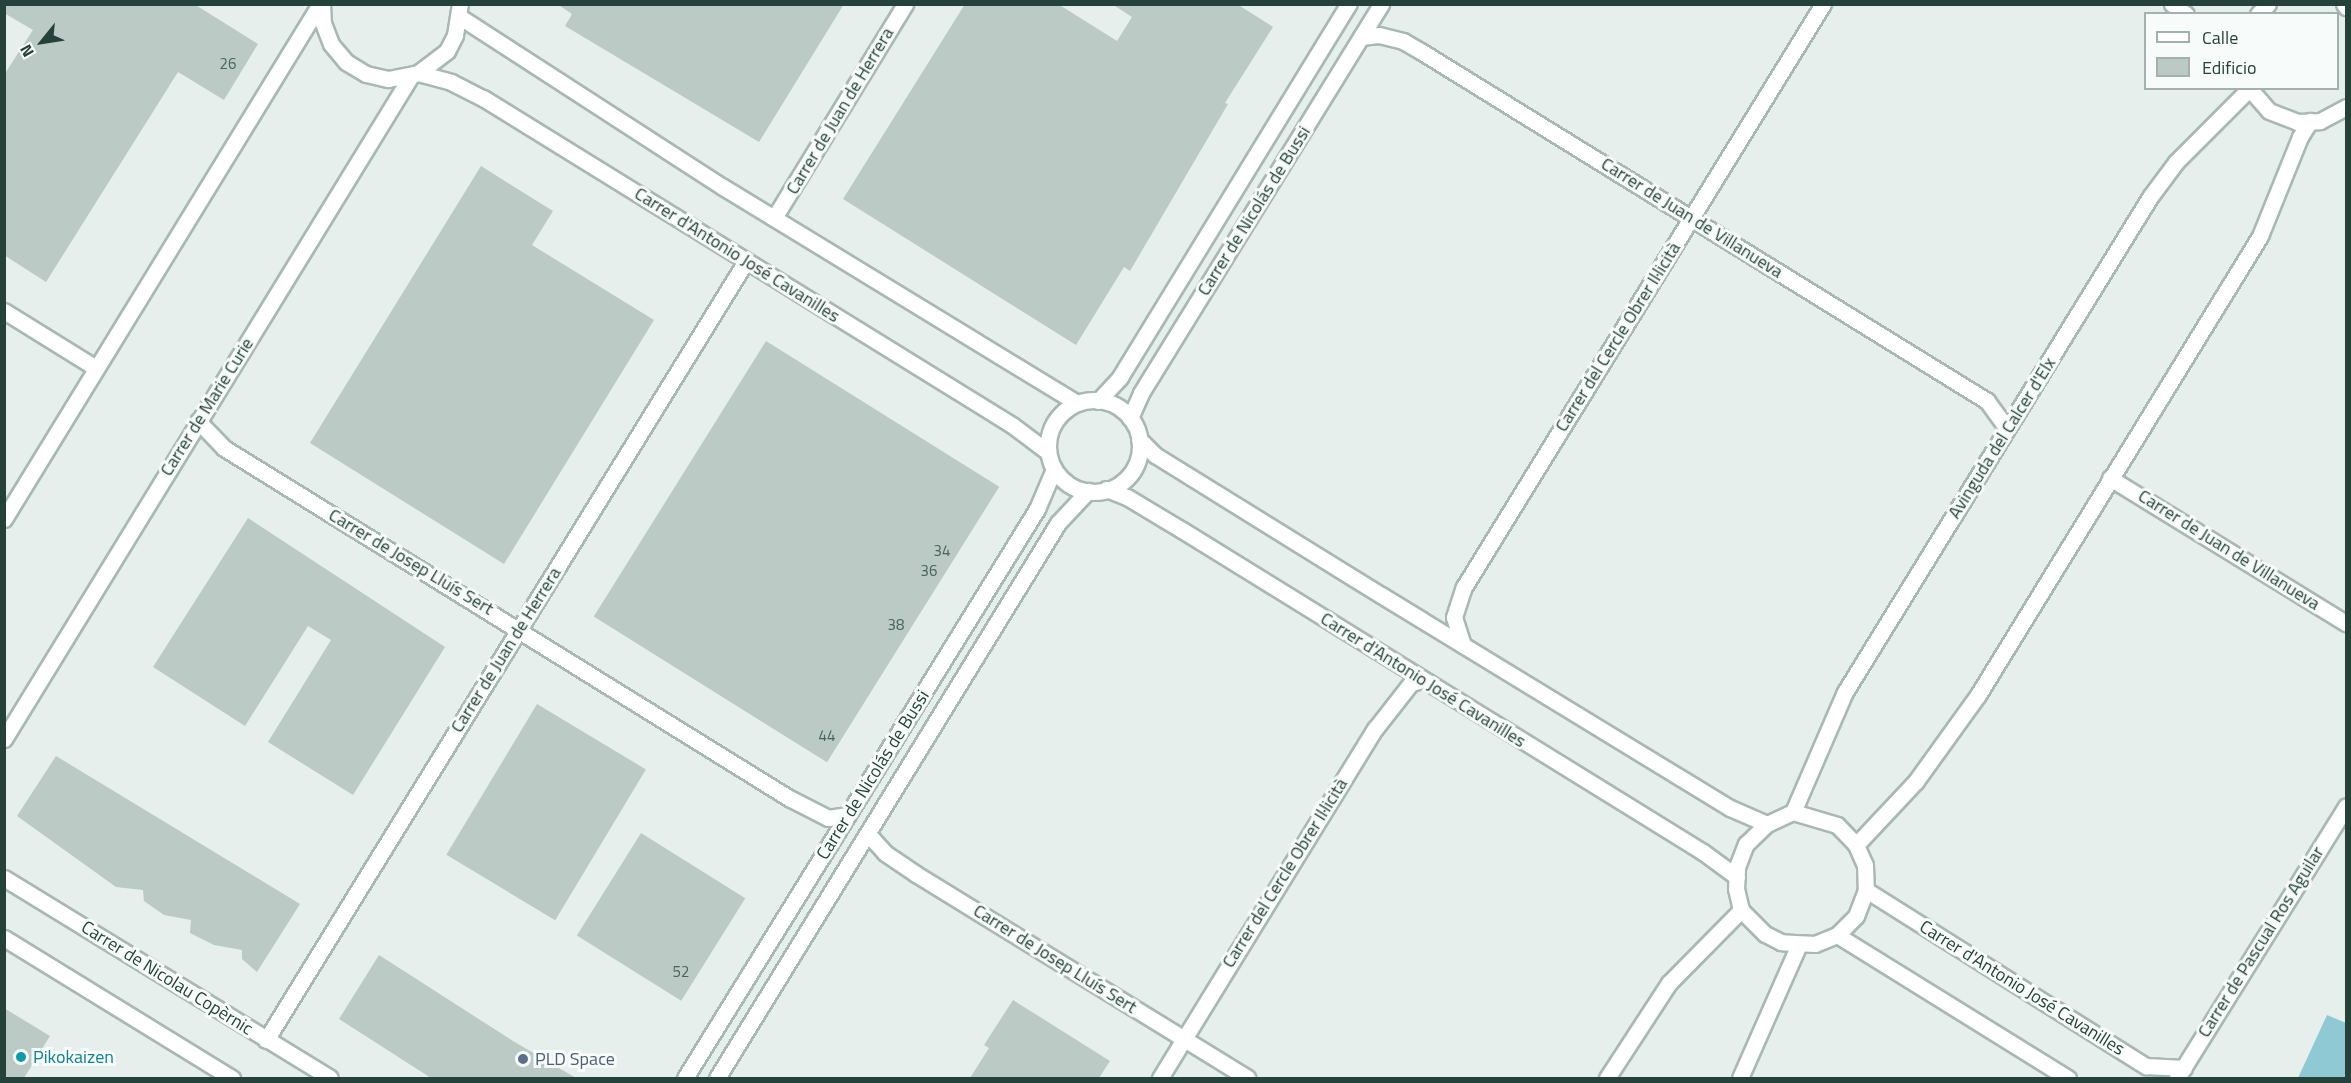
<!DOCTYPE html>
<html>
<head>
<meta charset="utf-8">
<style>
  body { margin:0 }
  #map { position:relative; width:2351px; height:1083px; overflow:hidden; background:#e6efeb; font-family:"Titillium Web",sans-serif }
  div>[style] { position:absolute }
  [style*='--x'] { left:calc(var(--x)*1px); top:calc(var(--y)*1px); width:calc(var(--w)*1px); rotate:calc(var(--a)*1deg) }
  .water>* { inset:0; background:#8ec9d4 }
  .building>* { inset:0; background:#bbcac4; transform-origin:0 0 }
  .roads { filter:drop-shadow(2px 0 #a8b8b2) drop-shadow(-2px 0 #a8b8b2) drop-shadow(0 2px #a8b8b2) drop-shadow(0 -2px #a8b8b2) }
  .street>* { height:15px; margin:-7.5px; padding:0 7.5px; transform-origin:7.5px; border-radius:7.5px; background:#fff }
  .street>.ring { margin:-7.5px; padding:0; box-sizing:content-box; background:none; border:15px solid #fff; border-radius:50% }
  .dots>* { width:16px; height:16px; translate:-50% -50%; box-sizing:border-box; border:3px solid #f7fbf9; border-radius:50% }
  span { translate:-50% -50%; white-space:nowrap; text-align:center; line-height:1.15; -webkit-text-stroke:6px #f7fbf9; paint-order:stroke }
  .number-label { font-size:15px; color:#4a645c }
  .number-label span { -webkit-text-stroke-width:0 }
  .street-label { font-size:18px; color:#24423a }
  .culture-label { font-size:18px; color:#0d838f }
  .left { translate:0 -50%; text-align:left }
  .service-label { font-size:18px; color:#4e5e75 }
  .frame { position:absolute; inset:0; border:6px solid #24423a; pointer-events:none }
  .legend { position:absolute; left:2144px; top:12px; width:195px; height:78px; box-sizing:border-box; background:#f7fbf9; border:2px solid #a3b1ad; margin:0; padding:8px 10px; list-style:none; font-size:18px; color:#24423a }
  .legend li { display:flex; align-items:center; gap:12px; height:30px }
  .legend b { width:30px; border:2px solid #a3b1ad }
  .north { position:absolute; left:12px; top:12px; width:60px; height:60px; -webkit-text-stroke:4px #f7fbf9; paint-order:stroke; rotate:240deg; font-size:16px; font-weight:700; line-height:24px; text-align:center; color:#24423a }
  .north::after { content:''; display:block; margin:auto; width:21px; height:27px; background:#24423a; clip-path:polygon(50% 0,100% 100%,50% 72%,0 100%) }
</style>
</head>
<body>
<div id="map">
  <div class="water">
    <i style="clip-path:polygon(2327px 1015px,2346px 1023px,2346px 1078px,2298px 1078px)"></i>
  </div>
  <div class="building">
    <i style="clip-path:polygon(4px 4px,194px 4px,258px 44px,224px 100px,178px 72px,46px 282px,4px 255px,4px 75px,33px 30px,4px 13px)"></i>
    <i style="clip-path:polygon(557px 4px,844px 4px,759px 142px,565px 26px,572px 14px)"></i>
    <i style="clip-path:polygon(965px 4px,1058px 4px,1117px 41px,1132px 17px,1112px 4px,1237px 4px,1273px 27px,1225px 103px,1228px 104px,1130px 271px,1124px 267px,1076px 345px,843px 199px)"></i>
    <i style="clip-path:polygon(481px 166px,553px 211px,532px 245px,654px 320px,504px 564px,310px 443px)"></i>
    <i style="left:766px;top:341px;width:275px;height:325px;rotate:32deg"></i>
    <i style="clip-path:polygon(248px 518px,445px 647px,353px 795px,268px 742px,331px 640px,308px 626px,245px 726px,153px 667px)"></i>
    <i style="left:537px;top:704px;width:127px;height:176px;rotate:31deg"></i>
    <i style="clip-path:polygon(56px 756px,300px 904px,257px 972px,242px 959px,242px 950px,214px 945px,190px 933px,191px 920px,164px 915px,144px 901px,143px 890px,116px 887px,17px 816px)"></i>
    <i style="left:641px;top:833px;width:123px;height:121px;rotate:32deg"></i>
    <i style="clip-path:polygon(379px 955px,513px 1041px,576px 1078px,431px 1078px,339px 1019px)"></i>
    <i style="clip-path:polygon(1013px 1000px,1110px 1061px,1099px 1078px,970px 1078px,989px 1048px,984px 1045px)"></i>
    <i style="clip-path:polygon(4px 1008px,50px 1036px,24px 1078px,4px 1078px)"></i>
  </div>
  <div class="roads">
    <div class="street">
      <i style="--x:322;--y:4;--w:19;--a:87"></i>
      <i style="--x:323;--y:23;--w:22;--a:69"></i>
      <i style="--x:331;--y:44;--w:23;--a:50"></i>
      <i style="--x:346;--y:62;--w:23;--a:31"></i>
      <i style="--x:366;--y:74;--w:23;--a:13"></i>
      <i style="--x:388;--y:79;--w:31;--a:-11"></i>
      <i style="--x:418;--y:73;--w:36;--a:-37"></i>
      <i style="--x:447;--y:51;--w:18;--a:-63"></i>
      <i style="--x:455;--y:35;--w:31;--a:-81"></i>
      <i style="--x:2172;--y:4;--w:17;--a:36"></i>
      <i style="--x:2344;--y:4;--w:4;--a:56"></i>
      <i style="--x:2258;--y:14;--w:14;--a:-45"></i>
      <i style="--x:460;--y:17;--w:313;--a:32.9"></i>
      <i style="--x:723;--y:187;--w:415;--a:31.4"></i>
      <i style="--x:1361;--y:37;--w:18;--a:-6"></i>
      <i style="--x:1379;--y:35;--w:25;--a:14"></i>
      <i style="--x:1403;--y:41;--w:22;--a:30"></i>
      <i style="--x:1422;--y:52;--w:664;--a:31.7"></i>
      <i style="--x:1987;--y:401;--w:34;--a:54"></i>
      <i style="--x:418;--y:73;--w:34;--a:15"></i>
      <i style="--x:451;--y:82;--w:36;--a:27"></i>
      <i style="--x:483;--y:98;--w:622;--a:31.72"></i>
      <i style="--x:1012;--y:425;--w:45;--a:36.9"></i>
      <i style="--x:2249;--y:88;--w:30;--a:49"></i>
      <i style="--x:2269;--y:111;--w:30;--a:21"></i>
      <i style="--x:2297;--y:122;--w:23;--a:-2"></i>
      <i style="--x:2320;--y:121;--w:30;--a:-28"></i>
      <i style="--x:774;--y:218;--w:251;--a:-58.5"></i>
      <i style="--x:4;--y:311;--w:108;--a:31.8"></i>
      <i class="ring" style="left:1048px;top:400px;width:77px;height:77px"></i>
      <i style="--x:1098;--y:401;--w:33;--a:-47"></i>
      <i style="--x:1120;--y:377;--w:438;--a:-58.5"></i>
      <i style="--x:1130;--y:418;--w:27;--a:-66"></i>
      <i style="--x:1141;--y:393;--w:457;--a:-58.3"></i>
      <i style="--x:198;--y:421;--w:37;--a:46"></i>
      <i style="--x:224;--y:448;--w:665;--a:31.78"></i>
      <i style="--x:789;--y:798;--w:44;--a:27.1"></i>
      <i style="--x:828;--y:818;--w:20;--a:-9"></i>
      <i style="--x:1139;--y:439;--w:23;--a:45"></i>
      <i style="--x:1155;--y:455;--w:266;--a:31.8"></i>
      <i style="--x:1381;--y:595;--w:409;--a:31.4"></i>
      <i style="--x:1730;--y:808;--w:40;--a:23.4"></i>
      <i style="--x:2110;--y:478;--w:277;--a:31.6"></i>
      <i style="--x:1106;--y:489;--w:22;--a:21"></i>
      <i style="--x:1127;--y:497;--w:64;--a:31"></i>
      <i style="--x:1182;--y:530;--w:612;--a:31.72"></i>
      <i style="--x:1703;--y:852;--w:42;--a:36.3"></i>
      <i style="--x:4;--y:519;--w:604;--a:-58.47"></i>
      <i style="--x:1463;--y:645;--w:29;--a:-108"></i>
      <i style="--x:1454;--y:617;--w:32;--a:-72"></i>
      <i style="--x:1464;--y:587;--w:685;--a:-58.38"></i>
      <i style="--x:4;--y:739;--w:778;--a:-58.46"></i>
      <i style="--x:1793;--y:812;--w:131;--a:-66.6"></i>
      <i style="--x:1845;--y:692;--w:581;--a:-58.36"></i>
      <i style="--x:2150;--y:197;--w:44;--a:-53.4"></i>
      <i style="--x:2176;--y:162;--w:103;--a:-45"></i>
      <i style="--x:1793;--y:812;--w:46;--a:16.5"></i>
      <i style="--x:1837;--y:825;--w:28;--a:46"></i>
      <i style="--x:1856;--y:845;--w:22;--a:66"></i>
      <i style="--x:1865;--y:865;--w:25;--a:88"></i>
      <i style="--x:1866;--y:890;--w:28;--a:111"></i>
      <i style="--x:1856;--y:916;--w:27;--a:135"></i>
      <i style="--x:1837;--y:935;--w:24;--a:158"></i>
      <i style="--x:1815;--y:944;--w:34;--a:-177"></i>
      <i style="--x:1781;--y:942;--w:18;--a:-153"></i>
      <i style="--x:1765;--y:934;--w:34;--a:-135"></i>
      <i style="--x:1741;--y:910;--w:22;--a:-103"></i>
      <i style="--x:1736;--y:889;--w:22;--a:-87"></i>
      <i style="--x:1737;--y:867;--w:25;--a:-69"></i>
      <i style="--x:1746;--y:844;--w:29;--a:-44"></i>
      <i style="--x:1767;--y:824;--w:29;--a:-25"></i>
      <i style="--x:868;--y:834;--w:25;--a:48"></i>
      <i style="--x:885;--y:853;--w:37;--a:34"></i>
      <i style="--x:916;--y:874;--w:389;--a:31.6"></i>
      <i style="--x:1856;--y:845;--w:88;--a:-46.8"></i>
      <i style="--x:1916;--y:781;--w:106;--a:-54.2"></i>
      <i style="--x:1978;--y:695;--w:539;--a:-58.43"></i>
      <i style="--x:2260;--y:236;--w:107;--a:-68"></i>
      <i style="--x:2300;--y:137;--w:19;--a:-58"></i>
      <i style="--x:4;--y:878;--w:382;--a:31.5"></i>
      <i style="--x:1866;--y:890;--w:331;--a:32.2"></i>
      <i style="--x:2146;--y:1066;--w:38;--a:3"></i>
      <i style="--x:1837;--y:935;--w:272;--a:31.8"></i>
      <i style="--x:4;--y:938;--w:268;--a:31.6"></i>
      <i style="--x:266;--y:1040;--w:915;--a:-58.36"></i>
      <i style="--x:685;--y:1078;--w:669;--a:-58.26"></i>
      <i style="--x:1037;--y:509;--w:43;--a:-67"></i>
      <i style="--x:717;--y:1078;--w:651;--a:-58.43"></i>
      <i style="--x:1058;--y:523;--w:44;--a:-46.8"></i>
      <i style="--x:1160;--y:1078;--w:410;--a:-58.4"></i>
      <i style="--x:1375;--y:729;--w:58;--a:-52"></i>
      <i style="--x:1411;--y:683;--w:12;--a:-14"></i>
      <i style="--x:1607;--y:1078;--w:113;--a:-56.9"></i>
      <i style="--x:1669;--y:983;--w:103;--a:-45.4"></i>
      <i style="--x:1740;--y:1078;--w:146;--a:-66.2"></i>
      <i style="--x:2177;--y:1078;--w:320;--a:-58.1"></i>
    </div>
  </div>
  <div class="dots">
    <i style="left:21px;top:1057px;background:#0f9aa8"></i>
    <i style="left:523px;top:1059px;background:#5c6f8a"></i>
  </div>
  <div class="number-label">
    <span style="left:228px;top:64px">26</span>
    <span style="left:942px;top:551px">34</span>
    <span style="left:929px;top:571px">36</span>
    <span style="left:896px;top:625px">38</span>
    <span style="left:827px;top:736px">44</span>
    <span style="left:681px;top:972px">52</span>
  </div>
  <div class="street-label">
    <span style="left:840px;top:111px;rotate:-59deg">Carrer de Juan de Herrera</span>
    <span style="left:1254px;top:211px;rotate:-58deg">Carrer de Nicolás de Bussi</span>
    <span style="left:1692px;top:218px;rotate:32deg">Carrer de Juan de Villanueva</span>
    <span style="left:737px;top:255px;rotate:32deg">Carrer d'Antonio José Cavanilles</span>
    <span style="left:1618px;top:337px;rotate:-58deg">Carrer del Cercle Obrer Il·licità</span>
    <span style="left:207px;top:407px;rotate:-58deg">Carrer de Marie Curie</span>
    <span style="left:2002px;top:438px;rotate:-58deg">Avinguda del Calcer d'Elx</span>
    <span style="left:2229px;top:550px;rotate:32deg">Carrer de Juan de Villanueva</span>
    <span style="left:411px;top:562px;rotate:31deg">Carrer de Josep Lluís Sert</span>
    <span style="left:506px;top:650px;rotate:-58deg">Carrer de Juan de Herrera</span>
    <span style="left:1423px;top:680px;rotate:32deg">Carrer d'Antonio José Cavanilles</span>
    <span style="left:873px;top:775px;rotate:-58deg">Carrer de Nicolás de Bussi</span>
    <span style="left:1285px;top:873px;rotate:-58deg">Carrer del Cercle Obrer Il·licità</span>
    <span style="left:2261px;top:942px;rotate:-58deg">Carrer de Pascual Ros Aguilar</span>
    <span style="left:1055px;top:959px;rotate:32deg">Carrer de Josep Lluís Sert</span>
    <span style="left:167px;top:978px;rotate:32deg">Carrer de Nicolau Copèrnic</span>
    <span style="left:2022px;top:988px;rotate:32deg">Carrer d'Antonio José Cavanilles</span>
  </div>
  <div class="culture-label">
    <span class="left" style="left:33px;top:1057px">Pikokaizen</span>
  </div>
  <div class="service-label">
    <span class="left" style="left:535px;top:1059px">PLD Space</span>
  </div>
  <div class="frame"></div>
  <ul class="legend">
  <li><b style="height:8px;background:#fff"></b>Calle</li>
  <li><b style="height:16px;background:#bbcac4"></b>Edificio</li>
  </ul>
  <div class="north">N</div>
</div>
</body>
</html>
